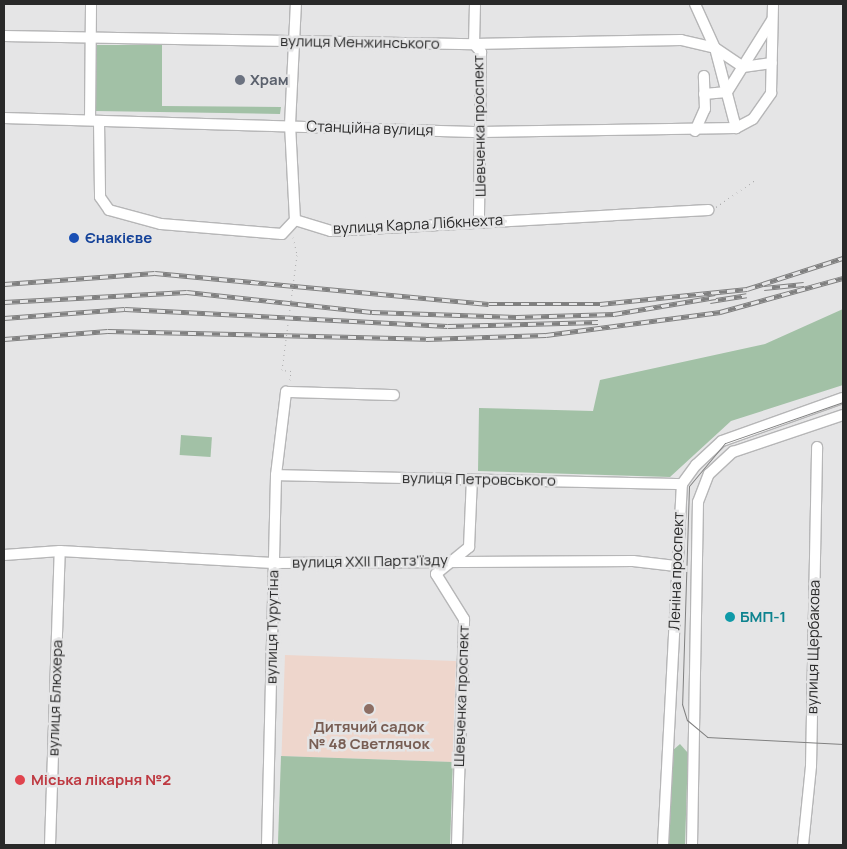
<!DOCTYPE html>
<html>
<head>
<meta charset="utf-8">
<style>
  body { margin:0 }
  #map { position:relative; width:847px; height:849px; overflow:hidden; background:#e5e5e6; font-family:Manrope,sans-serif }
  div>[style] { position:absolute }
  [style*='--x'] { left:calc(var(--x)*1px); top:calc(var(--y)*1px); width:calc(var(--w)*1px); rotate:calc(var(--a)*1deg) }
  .education>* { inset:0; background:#eed6cc; transform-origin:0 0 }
  .green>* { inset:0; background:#a2c1a6; transform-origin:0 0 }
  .path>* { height:1px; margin-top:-0.5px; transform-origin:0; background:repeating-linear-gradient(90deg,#ababac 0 1px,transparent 0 5px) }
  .roads { filter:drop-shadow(1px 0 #b6b6b7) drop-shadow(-1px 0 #b6b6b7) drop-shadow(0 1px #b6b6b7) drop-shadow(0 -1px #b6b6b7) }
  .minor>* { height:10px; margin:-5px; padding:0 5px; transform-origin:5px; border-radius:5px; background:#fff }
  .tram>* { height:1px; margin:-0.5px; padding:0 0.5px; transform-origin:0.5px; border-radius:0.5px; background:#808080 }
  .rail>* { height:4.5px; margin-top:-2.25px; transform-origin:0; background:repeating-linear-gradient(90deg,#e5e5e6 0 8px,#808080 0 16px); box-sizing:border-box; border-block:1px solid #808080 }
  .path-bridge>* { height:1px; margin-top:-0.5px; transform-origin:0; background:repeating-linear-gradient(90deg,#ababac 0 1px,transparent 0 5px) }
  .dots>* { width:14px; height:14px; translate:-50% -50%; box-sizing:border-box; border:2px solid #e5e5e6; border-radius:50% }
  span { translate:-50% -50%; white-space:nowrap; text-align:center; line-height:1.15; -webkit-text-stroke:5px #e5e5e6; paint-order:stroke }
  .street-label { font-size:15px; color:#292929 }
  .worship-label { font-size:15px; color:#5b616d; font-weight:700 }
  .left { translate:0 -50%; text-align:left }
  .transit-label { font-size:15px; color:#164399; font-weight:700 }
  .culture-label { font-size:15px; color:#0d838f; font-weight:700 }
  .education-label { font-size:15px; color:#785e54; font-weight:700 }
  .health-label { font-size:15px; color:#be3a42; font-weight:700 }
  .frame { position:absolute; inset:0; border:5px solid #292929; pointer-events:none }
</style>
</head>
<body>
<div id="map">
  <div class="education">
    <i style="left:285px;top:655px;width:171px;height:101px;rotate:2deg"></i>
  </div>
  <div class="green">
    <i style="clip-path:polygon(96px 45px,162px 45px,162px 106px,281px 107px,280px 114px,95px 111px)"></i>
    <i style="clip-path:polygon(843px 309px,843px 385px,731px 421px,670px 477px,478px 471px,479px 408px,593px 411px,600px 380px,765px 344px)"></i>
    <i style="left:181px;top:435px;width:31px;height:20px;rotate:4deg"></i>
    <i style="clip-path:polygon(680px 744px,688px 753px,685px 845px,668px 845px,672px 751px)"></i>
    <i style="left:281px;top:756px;width:172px;height:89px;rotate:2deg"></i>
  </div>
  <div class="path">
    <i style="--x:716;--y:207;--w:47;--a:-34.7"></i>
    <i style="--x:293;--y:237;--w:17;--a:77"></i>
  </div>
  <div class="roads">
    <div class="minor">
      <i style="--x:475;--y:4;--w:40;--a:91.4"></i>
      <i style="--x:474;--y:44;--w:11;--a:49"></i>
      <i style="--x:481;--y:52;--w:168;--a:90.7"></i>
      <i style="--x:695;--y:4;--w:48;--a:65.6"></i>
      <i style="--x:715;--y:48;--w:83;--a:75.3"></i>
      <i style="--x:4;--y:36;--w:470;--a:1"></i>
      <i style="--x:474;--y:44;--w:207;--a:-1.1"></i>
      <i style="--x:681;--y:40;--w:35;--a:13"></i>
      <i style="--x:715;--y:48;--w:34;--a:34"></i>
      <i style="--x:743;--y:67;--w:29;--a:-8"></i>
      <i style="--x:704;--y:94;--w:23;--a:-5"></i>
      <i style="--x:727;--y:92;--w:85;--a:-58"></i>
      <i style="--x:4;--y:118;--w:478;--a:1.7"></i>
      <i style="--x:482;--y:132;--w:254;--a:-0.9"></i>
      <i style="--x:736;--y:128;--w:19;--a:-28"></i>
      <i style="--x:753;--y:119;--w:32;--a:-55"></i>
      <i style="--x:771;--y:93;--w:89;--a:-88.7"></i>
      <i style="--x:90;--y:120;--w:116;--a:-89.5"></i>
      <i style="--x:99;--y:121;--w:76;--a:89.2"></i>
      <i style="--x:100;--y:197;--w:16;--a:55"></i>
      <i style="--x:109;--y:210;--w:54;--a:15.1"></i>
      <i style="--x:161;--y:224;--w:121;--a:4.7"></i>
      <i style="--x:282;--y:234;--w:19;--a:-47"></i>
      <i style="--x:295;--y:220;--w:38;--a:17"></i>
      <i style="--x:331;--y:231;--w:378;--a:-3.2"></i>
      <i style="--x:695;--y:131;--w:24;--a:-66"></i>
      <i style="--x:705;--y:109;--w:33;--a:-92"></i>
      <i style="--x:295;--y:220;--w:95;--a:-93"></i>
      <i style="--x:290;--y:125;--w:121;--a:-87.2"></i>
      <i style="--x:276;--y:475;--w:406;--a:1.3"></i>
      <i style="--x:4;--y:555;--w:56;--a:-4.1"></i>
      <i style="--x:60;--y:551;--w:213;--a:3.2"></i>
      <i style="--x:273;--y:563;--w:360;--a:-0.3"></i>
      <i style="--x:633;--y:561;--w:43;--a:6.6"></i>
      <i style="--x:50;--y:845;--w:294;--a:-88.1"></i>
      <i style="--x:267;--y:845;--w:370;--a:-88.6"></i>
      <i style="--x:276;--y:475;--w:84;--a:-83.1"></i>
      <i style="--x:286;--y:392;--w:108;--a:1.6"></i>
      <i style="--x:457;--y:845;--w:226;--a:-88.2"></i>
      <i style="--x:464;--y:619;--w:53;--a:-121.9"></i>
      <i style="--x:436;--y:574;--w:43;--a:-39.3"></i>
      <i style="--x:469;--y:547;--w:68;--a:-87.5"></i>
      <i style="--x:663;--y:845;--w:361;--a:-87"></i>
      <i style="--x:682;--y:484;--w:24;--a:-54"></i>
      <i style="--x:696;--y:465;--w:35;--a:-43"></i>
      <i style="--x:722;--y:441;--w:128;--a:-19.6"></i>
      <i style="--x:692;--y:845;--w:343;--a:-89"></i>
      <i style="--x:698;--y:502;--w:30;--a:-69"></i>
      <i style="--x:709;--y:474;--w:33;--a:-43"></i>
      <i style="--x:733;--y:452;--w:116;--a:-18.6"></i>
      <i style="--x:803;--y:845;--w:79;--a:-84.2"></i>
      <i style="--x:811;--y:766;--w:319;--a:-88.9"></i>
    </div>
  </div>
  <div class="tram">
    <i style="--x:843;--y:402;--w:125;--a:160.8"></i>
    <i style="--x:725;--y:443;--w:56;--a:129.9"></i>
    <i style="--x:689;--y:486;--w:218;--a:91.8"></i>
    <i style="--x:682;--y:704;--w:17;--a:73"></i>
    <i style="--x:687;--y:720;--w:26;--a:40"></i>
    <i style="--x:707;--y:737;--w:136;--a:2.9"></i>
  </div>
  <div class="rail">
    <i style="--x:4;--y:284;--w:151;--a:-4.2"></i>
    <i style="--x:155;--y:273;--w:335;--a:5.3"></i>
    <i style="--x:489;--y:304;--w:111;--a:0"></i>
    <i style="--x:600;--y:304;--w:148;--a:-5.8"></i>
    <i style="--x:747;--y:289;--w:101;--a:-17.9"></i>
    <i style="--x:764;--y:288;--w:40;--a:-5.7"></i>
    <i style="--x:710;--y:301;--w:37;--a:-9"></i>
    <i style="--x:4;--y:302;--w:183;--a:-3.1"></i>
    <i style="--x:187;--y:292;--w:186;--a:6.2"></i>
    <i style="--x:372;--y:312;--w:145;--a:2"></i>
    <i style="--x:517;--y:317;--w:97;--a:-1.8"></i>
    <i style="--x:614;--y:314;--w:103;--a:-9.5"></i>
    <i style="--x:4;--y:318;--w:121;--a:-4.3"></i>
    <i style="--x:125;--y:309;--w:323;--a:3"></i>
    <i style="--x:448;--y:326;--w:150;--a:-1.5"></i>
    <i style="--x:4;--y:339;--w:104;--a:-4.4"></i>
    <i style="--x:108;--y:331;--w:318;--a:1.4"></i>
    <i style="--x:426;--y:339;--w:120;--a:-1.9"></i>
    <i style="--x:546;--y:335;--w:176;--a:-7.5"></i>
    <i style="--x:720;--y:312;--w:128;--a:-15.5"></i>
  </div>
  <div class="path-bridge">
    <i style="--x:290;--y:380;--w:9;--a:-84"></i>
    <i style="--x:291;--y:371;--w:9;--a:-174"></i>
    <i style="--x:282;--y:370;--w:117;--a:-82.6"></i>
  </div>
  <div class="dots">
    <i style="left:240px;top:80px;background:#6b7280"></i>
    <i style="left:74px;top:238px;background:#1a4fb4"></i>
    <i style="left:730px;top:617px;background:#0f9aa8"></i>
    <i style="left:369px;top:709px;background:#8d6e63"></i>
    <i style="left:20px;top:780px;background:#e0444e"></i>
  </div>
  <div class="street-label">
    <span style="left:360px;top:42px;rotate:1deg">вулиця Менжинського</span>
    <span style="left:479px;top:126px;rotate:-91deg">Шевченка проспект</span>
    <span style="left:370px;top:128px;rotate:2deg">Станційна вулиця</span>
    <span style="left:418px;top:224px;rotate:-3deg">вулиця Карла Лібкнехта</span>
    <span style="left:479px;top:479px;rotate:1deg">вулиця Петровського</span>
    <span style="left:370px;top:561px;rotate:-1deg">вулиця XXII Партз'їзду</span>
    <span style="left:676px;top:571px;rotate:-88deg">Леніна проспект</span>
    <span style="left:272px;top:627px;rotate:-89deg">вулиця Турутіна</span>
    <span style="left:813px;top:647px;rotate:-89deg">вулиця Щербакова</span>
    <span style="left:461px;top:696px;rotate:-88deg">Шевченка проспект</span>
    <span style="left:55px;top:698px;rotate:-88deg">вулиця Блюхера</span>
  </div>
  <div class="worship-label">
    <span class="left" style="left:250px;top:80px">Храм</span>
  </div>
  <div class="transit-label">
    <span class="left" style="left:85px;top:238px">Єнакієве</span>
  </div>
  <div class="culture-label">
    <span class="left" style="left:740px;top:617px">БМП-1</span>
  </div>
  <div class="education-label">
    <span style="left:369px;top:735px">Дитячий садок<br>№ 48 Светлячок</span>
  </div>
  <div class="health-label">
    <span class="left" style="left:31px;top:780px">Міська лікарня №2</span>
  </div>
  <div class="frame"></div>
</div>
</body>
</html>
